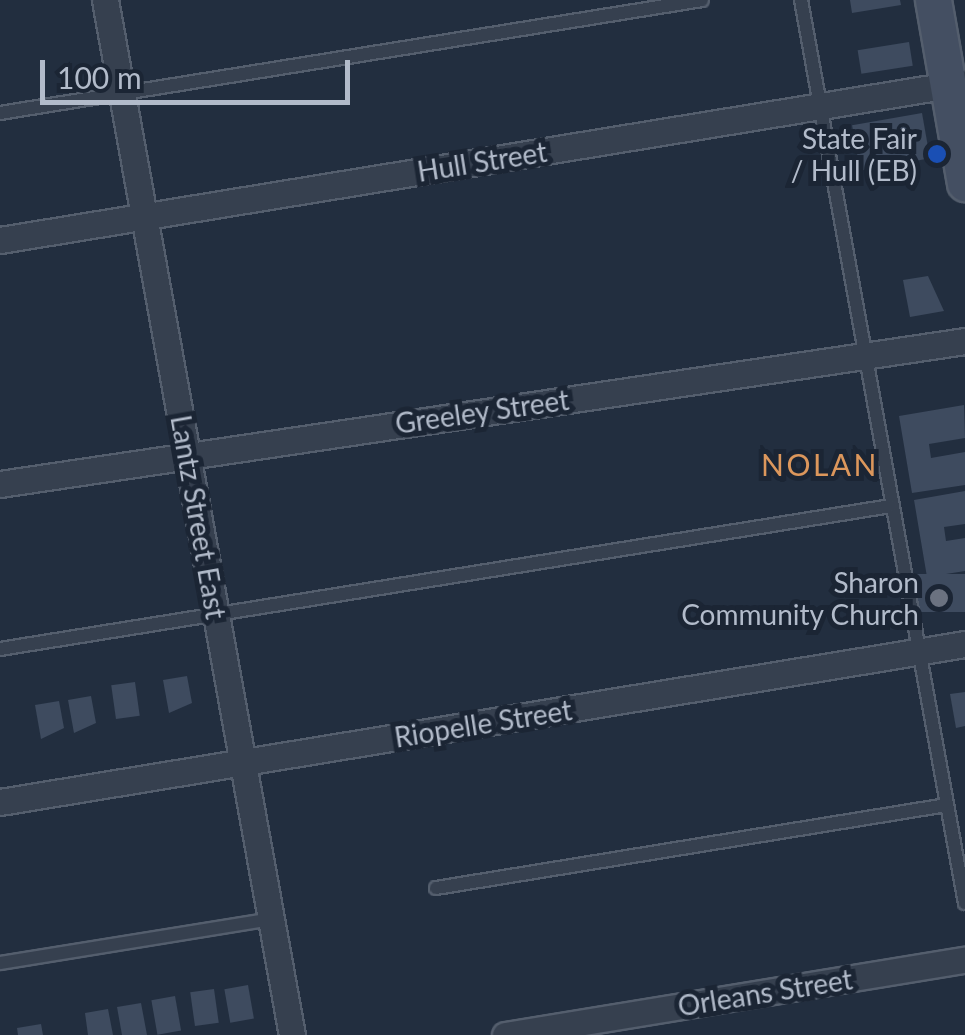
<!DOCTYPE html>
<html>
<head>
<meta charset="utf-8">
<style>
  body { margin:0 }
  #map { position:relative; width:965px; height:1035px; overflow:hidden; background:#222e3f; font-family:Lato,sans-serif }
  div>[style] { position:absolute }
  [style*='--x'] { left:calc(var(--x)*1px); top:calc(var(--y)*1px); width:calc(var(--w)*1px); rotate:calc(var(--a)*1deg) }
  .building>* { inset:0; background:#3e4b5f; transform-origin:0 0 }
  .roads { filter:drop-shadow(2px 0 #545e6d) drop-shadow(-2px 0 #545e6d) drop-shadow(0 2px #545e6d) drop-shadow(0 -2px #545e6d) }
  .lane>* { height:12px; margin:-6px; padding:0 6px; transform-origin:6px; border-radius:6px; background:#36404f }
  .street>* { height:25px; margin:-12.5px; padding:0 12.5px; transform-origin:12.5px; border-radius:12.5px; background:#36404f }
  .secondary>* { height:35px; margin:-17.5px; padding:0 17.5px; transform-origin:17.5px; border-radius:17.5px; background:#444f62 }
  .dots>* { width:28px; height:28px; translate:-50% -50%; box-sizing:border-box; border:5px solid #1b2534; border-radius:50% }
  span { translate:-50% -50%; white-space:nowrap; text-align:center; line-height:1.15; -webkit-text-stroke:10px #1b2534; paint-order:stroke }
  .poi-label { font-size:28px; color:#b2bbca }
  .right { translate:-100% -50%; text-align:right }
  .street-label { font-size:28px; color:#b2bbca }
  .neighbourhood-label { font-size:30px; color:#dc975c; letter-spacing:2.5px }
  .scale { position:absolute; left:40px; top:60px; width:310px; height:45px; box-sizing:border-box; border:5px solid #b2bbca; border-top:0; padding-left:12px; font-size:30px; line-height:35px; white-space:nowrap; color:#b2bbca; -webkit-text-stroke:8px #1b2534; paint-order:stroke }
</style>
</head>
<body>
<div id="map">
  <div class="building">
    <i style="clip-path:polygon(850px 0,900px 0,901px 5px,852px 13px)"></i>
    <i style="left:909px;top:42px;width:24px;height:52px;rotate:81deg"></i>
    <i style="left:922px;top:113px;width:46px;height:71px;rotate:80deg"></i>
    <i style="clip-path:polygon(928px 276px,944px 311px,910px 317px,903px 280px)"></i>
    <i style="clip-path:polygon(964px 405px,965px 438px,929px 444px,931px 458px,965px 452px,965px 485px,912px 493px,899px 416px)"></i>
    <i style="clip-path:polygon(965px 491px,965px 524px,944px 527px,946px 541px,965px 538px,965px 571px,927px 577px,914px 500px)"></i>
    <i style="left:965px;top:574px;width:38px;height:55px;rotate:90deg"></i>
    <i style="clip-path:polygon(187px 676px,192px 703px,169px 713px,163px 680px)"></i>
    <i style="left:135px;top:682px;width:34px;height:24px;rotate:82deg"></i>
    <i style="clip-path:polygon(965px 692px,965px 726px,956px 728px,950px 694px)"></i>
    <i style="clip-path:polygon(91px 696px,96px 723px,74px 733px,68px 700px)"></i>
    <i style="clip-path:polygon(59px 701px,64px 728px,41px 739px,35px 705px)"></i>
    <i style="left:248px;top:985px;width:34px;height:24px;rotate:80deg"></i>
    <i style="left:214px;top:989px;width:34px;height:24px;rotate:82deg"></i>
    <i style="left:175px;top:996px;width:35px;height:24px;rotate:80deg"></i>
    <i style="clip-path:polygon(141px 1003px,147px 1035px,122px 1035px,117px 1007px)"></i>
    <i style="clip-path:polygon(108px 1009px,113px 1035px,88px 1035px,85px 1013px)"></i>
    <i style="clip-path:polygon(41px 1024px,43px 1035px,18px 1035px,17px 1028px)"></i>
  </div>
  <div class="roads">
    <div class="lane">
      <i style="--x:801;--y:0;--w:918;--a:79.71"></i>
      <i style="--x:0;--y:113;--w:711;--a:-9.14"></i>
      <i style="--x:0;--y:649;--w:902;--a:-9.12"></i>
      <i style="--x:436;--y:888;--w:518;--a:-9.23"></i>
      <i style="--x:0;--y:963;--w:275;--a:-9.2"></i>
    </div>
    <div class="street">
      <i style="--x:105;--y:0;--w:1052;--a:79.76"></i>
      <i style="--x:0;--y:240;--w:975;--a:-9.27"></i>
      <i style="--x:0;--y:484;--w:976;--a:-8.43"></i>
      <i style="--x:0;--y:802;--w:978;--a:-9.3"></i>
      <i style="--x:505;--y:1035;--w:466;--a:-9.3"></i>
    </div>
    <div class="secondary">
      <i style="--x:933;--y:0;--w:186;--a:80.1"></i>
    </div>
  </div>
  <div class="dots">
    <i style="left:937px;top:154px;background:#1a4fb4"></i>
    <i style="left:939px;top:598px;background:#6b7280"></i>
  </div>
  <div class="poi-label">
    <span class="right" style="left:917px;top:154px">State Fair<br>/ Hull (EB)</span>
    <span class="right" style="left:919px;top:598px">Sharon<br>Community Church</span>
  </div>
  <div class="street-label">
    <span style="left:482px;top:161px;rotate:-9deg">Hull Street</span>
    <span style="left:482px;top:411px;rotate:-8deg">Greeley Street</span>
    <span style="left:199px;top:517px;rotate:80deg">Lantz Street East</span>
    <span style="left:483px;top:723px;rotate:-9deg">Riopelle Street</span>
    <span style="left:765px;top:992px;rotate:-9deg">Orleans Street</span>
  </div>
  <div class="neighbourhood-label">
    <span style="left:820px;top:464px">NOLAN</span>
  </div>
  <div class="scale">100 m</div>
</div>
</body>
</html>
